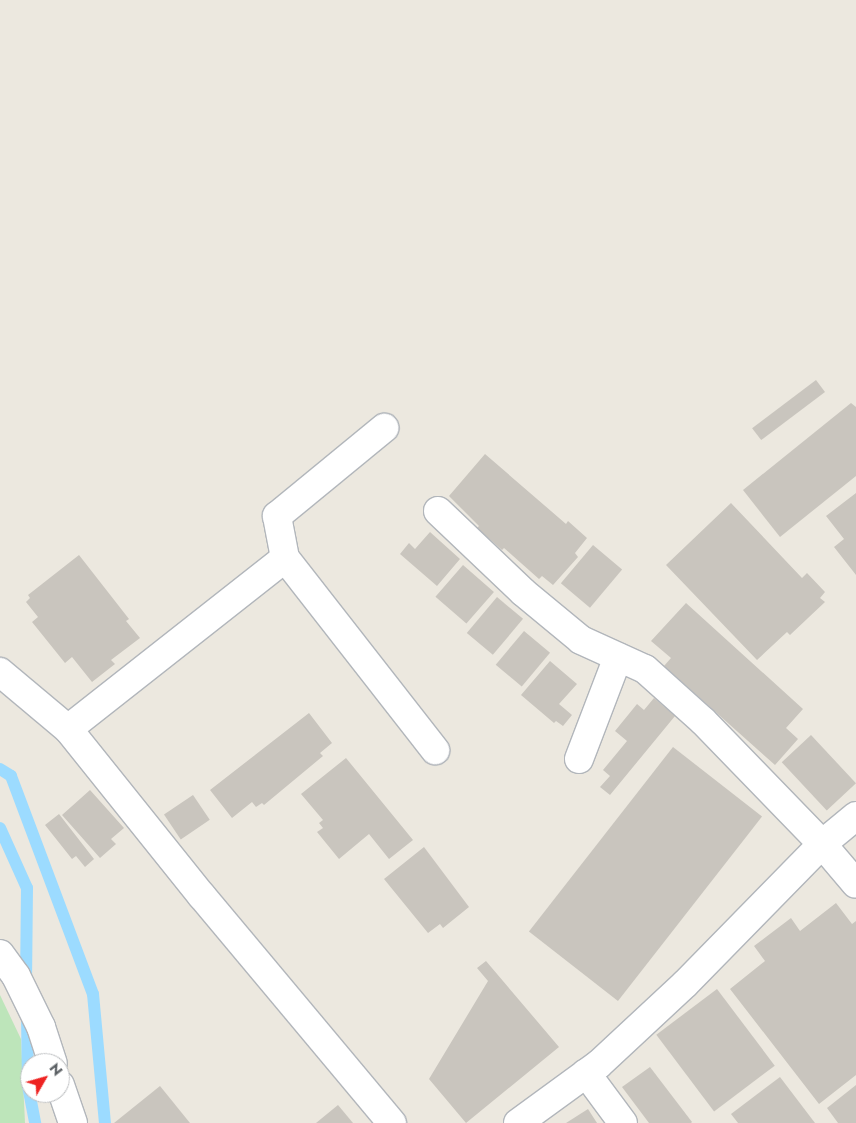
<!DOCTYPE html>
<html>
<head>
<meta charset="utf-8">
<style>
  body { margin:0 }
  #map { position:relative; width:856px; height:1123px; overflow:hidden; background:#ece8df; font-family:Jost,sans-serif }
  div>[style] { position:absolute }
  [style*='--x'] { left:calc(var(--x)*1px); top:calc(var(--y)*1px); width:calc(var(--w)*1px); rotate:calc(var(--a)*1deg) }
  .green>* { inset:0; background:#bde5ba }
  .stream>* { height:12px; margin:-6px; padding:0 6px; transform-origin:6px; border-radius:6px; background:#9cdbff }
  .building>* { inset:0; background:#c9c5be; transform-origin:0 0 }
  .roads { filter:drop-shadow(1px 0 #b2b6bb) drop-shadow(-1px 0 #b2b6bb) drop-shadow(0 1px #b2b6bb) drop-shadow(0 -1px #b2b6bb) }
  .minor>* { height:28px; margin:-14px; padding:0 14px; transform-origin:14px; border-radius:14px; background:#fff }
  span { translate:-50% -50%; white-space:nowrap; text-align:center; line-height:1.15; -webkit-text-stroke:5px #fff; paint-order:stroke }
  .north { position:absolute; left:20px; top:1053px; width:50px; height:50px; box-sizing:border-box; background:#fff; border:1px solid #bcbec0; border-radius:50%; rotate:52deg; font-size:14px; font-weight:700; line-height:20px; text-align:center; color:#585d61 }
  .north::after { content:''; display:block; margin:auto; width:18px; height:22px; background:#ee2322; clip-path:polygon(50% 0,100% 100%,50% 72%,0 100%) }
</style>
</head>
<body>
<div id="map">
  <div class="green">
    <i style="clip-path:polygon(0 995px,21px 1039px,25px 1123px,0 1123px)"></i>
  </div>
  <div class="stream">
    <i style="--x:0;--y:769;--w:13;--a:32"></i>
    <i style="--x:11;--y:776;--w:233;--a:69.4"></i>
    <i style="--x:93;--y:994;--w:130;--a:84.7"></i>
    <i style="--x:0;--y:828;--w:66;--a:65.8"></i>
    <i style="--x:27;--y:888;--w:94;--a:90.6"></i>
    <i style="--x:27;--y:1015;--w:71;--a:89.2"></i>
    <i style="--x:28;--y:1086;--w:38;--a:79"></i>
  </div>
  <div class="building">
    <i style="left:816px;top:380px;width:15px;height:80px;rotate:53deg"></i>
    <i style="clip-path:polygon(851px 403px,856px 407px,856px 476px,780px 537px,743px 490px)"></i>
    <i style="clip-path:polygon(485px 454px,566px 524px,568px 521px,587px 538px,575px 553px,578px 557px,553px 585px,542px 576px,539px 579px,504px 548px,502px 550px,477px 528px,479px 526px,449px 496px)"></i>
    <i style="clip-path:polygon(856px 493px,856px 575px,834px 547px,844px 539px,826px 516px)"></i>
    <i style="clip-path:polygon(731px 503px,802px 578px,807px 573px,825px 592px,820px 598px,825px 602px,790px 635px,787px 632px,757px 660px,666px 565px)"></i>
    <i style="clip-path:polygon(430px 532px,460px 559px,437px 586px,400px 554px,409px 543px,415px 549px)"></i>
    <i style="left:593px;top:545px;width:38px;height:50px;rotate:40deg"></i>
    <i style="clip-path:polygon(79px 555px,129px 619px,126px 621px,140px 638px,111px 660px,115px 664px,92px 682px,72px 657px,65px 663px,32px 622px,38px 617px,26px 602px,30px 598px,28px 595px)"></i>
    <i style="left:463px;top:565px;width:41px;height:42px;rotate:41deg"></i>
    <i style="left:497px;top:597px;width:34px;height:47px;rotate:40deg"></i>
    <i style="clip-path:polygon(686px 603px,803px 709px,786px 728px,798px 739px,775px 765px,664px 666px,671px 658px,651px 641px)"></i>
    <i style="left:524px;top:631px;width:34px;height:44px;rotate:40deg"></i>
    <i style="clip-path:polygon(550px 661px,577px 684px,559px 704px,572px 715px,563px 726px,556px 721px,554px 723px,521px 695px)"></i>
    <i style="clip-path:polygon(654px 698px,675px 716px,610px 795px,600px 787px,610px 776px,603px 770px,627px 741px,615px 731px,637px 704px,644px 710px)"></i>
    <i style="clip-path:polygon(309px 713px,332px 743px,320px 753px,323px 756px,264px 805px,262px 803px,256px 807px,252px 802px,232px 818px,210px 790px)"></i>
    <i style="left:811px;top:735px;width:66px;height:40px;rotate:47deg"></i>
    <i style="left:673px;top:747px;width:113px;height:234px;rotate:38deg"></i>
    <i style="clip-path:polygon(346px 758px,413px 840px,389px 859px,369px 834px,339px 859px,317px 832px,323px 828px,319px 823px,323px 820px,301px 794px)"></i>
    <i style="clip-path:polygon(90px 790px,124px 828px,111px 839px,116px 844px,100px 858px,62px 815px)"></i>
    <i style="left:193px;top:795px;width:30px;height:35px;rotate:56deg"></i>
    <i style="clip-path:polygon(59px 814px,94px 859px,85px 867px,76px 856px,72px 859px,45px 825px)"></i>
    <i style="clip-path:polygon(424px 847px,469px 907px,443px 928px,440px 924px,428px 933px,384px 879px)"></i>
    <i style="clip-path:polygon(836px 903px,852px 924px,856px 921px,856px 1075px,819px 1104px,730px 989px,765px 961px,754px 946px,791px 918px,800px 931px)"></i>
    <i style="clip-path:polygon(486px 961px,559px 1047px,466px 1123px,429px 1079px,488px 981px,477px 968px)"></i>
    <i style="left:717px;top:989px;width:96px;height:76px;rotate:53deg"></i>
    <i style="clip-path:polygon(650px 1067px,692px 1122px,691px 1123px,649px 1123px,622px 1087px)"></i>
    <i style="clip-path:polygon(780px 1077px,815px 1123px,738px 1123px,731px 1114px)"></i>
    <i style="clip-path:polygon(856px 1085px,856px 1123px,838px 1123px,827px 1108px)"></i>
    <i style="clip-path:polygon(160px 1086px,190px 1123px,114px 1123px)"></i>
    <i style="clip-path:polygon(338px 1105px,353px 1123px,316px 1123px)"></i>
    <i style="clip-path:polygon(588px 1109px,597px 1123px,566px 1123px)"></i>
  </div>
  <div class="roads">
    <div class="minor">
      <i style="--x:438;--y:511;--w:117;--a:43.6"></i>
      <i style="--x:523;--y:592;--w:75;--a:39.6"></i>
      <i style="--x:581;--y:640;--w:70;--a:24.4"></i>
      <i style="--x:645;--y:669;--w:78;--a:41.9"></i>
      <i style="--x:703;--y:721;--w:171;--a:45.9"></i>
      <i style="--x:822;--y:844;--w:52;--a:49.6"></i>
      <i style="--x:285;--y:558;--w:244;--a:52"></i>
      <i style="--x:0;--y:672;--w:89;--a:40"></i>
      <i style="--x:68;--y:729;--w:214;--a:51.3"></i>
      <i style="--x:202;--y:896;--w:296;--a:50.1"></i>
      <i style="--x:68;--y:729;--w:276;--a:-38.2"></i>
      <i style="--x:285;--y:558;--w:43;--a:-100.8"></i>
      <i style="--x:277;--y:516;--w:139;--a:-39.4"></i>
      <i style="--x:579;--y:759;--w:109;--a:-69.1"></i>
      <i style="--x:0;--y:954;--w:27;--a:54"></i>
      <i style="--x:16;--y:976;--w:57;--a:63.9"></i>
      <i style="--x:41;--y:1027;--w:38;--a:72"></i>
      <i style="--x:586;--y:1073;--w:62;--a:53.5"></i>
      <i style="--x:60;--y:1085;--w:40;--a:71.1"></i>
      <i style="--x:518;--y:1123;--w:100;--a:-36.1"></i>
      <i style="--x:599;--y:1064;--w:117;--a:-42.9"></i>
      <i style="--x:685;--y:984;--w:196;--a:-45.6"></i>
      <i style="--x:822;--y:844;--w:44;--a:-39.5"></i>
    </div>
  </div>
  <div class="north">N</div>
</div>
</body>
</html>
